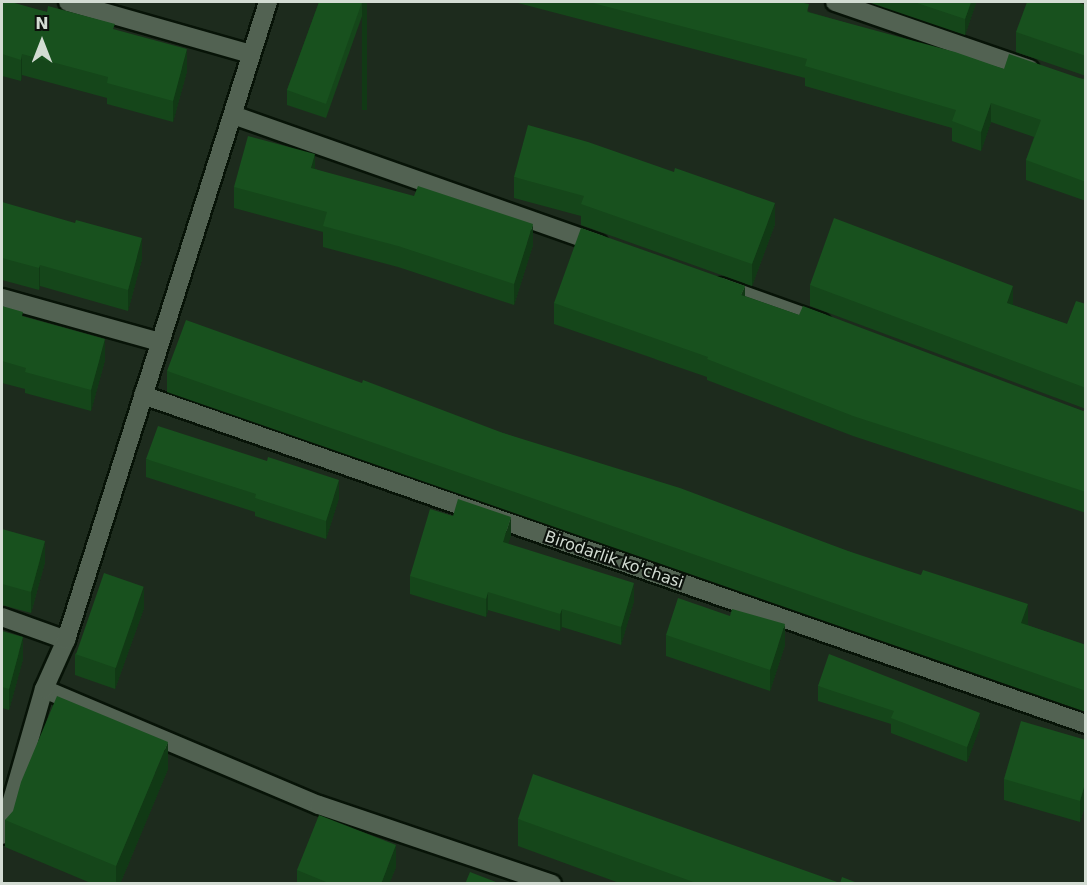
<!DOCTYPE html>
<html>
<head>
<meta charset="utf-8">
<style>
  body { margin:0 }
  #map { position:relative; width:1087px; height:885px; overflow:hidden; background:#1d2b1d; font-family:"DejaVu Sans",sans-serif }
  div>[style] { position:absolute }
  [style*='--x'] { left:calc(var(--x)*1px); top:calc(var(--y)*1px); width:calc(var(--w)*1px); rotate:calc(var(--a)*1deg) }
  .roads { filter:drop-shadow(2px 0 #071307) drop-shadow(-2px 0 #071307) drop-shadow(0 2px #071307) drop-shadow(0 -2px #071307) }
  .minor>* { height:18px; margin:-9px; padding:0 9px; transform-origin:9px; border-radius:9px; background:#526252 }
  .wall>* { inset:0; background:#15461a }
  .shaded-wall>* { inset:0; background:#113915; transform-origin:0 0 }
  .building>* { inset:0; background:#18511e; transform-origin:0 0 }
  span { translate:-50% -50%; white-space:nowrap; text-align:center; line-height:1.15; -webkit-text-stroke:4.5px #0b110b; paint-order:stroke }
  .street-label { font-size:16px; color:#d3dcd3 }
  .frame { position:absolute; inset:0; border:3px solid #d3dcd3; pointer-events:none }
  .north { position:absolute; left:12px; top:12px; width:60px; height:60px; -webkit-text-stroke:4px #0b110b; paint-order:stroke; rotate:0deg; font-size:16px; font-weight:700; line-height:24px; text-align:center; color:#d3dcd3 }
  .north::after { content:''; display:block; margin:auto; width:21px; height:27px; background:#d3dcd3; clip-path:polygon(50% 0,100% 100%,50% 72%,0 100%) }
</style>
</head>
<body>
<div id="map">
  <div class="roads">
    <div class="minor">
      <i style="--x:68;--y:2;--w:190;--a:15.9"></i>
      <i style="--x:835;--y:2;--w:206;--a:19"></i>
      <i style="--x:233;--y:115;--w:388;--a:19.4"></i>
      <i style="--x:721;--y:287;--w:107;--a:19.6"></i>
      <i style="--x:2;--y:298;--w:164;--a:15.6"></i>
      <i style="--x:143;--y:395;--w:999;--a:19.23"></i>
      <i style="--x:2;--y:617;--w:68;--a:19.8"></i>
      <i style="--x:44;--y:689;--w:298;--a:22.9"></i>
      <i style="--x:319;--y:805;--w:246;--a:18.7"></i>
      <i style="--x:2;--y:835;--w:152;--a:-74"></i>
      <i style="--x:44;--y:689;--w:54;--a:-65.8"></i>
      <i style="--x:66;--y:640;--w:669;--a:-72.43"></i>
    </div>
  </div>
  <div class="wall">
    <i style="clip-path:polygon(2px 2px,47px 12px,115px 30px,187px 71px,173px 122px,107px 104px,107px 98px,22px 75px,21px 81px,2px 76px)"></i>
    <i style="clip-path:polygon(319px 2px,367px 2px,326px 118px,287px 105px,287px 90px)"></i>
    <i style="clip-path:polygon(514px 2px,799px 2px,809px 12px,1004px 69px,1086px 79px,1086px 201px,1026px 180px,1026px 160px,1034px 137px,991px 122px,981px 151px,952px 141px,952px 128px,805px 86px,805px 78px)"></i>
    <i style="clip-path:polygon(868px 2px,976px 2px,976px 3px,965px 35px)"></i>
    <i style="clip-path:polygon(1086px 5px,1086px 76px,1016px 52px,1016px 32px)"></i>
    <i style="clip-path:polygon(315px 169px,533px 245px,514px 305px,398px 267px,323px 247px,323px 232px,234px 208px,234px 187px)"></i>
    <i style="clip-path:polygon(514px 177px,775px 224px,752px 286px,581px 225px,581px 216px,514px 198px)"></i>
    <i style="clip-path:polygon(2px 202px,142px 259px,128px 311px,40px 286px,39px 290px,2px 280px)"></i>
    <i style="clip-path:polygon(810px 285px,1013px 305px,1067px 324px,1086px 304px,1086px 409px,810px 306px)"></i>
    <i style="clip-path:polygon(745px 296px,799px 315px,1083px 411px,1086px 410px,1086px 513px,853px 436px,707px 380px,707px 377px,554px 324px,554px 303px)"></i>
    <i style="clip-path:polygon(2px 306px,23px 317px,105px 360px,91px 411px,25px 393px,25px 389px,2px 383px)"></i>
    <i style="clip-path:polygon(167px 371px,503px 433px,848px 551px,1028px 624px,1027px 625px,1086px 645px,1086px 712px,167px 392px)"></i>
    <i style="clip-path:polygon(146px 459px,339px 498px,326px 539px,255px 516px,255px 512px,146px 477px)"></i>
    <i style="clip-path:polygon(2px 529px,45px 562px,31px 613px,2px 605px)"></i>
    <i style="clip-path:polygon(511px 535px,508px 544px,634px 601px,621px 645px,562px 627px,560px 631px,488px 610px,486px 617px,410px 594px,410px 576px)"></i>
    <i style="clip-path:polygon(144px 608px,115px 689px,75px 675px,75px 654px)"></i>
    <i style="clip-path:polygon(2px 631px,23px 659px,9px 710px,2px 708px)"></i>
    <i style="clip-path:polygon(666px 635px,785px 645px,770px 691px,666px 656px)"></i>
    <i style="clip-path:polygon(818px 686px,980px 727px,967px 762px,891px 733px,891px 724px,818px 701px)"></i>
    <i style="clip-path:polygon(1086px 740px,1086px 802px,1080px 822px,1004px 800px,1004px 779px)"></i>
    <i style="clip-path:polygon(168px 769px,120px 884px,93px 884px,5px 847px,5px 820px)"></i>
    <i style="clip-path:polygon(518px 819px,840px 883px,860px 884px,622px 884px,518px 846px)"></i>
    <i style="clip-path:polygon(396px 867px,389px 884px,297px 884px,297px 870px)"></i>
  </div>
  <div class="shaded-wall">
    <i style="left:362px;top:2px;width:5px;height:108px"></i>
    <i style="clip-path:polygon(971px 2px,976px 2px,976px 3px,965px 35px,965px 19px)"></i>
    <i style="clip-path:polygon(187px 49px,187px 71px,173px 122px,173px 101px)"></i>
    <i style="clip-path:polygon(22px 54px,22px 75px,21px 81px,21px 60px)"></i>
    <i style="clip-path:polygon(991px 103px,991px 122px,981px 151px,981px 132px)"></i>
    <i style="clip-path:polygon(315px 154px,315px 175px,311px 168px)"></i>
    <i style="clip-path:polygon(775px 203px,775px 224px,752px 286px,752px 264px)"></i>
    <i style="clip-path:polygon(533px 224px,533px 245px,514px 305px,514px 284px)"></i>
    <i style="clip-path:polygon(142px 238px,142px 259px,128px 311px,128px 290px)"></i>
    <i style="clip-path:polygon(40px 265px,40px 286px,39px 290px,39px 268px)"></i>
    <i style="clip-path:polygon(745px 286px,745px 307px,741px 295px)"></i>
    <i style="clip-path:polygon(1013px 286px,1013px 307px,1007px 303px)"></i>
    <i style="clip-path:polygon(105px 339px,105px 360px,91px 411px,91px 390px)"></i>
    <i style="clip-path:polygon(339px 480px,339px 498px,326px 539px,326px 521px)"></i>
    <i style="clip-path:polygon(511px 517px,511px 535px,503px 560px,503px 542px)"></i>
    <i style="clip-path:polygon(45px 541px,45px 562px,31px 613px,31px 592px)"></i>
    <i style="clip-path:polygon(634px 583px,634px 601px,621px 645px,621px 627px)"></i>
    <i style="clip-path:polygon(144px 587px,144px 608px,115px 689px,115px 668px)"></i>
    <i style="clip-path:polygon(488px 592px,488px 610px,486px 617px,486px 599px)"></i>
    <i style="clip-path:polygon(1028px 604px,1028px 624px,1021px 644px,1021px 623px)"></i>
    <i style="clip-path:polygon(562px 609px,562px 627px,560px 631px,560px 614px)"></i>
    <i style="clip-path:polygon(785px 624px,785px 645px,770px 691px,770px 670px)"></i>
    <i style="clip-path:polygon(23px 637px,23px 659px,9px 710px,9px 689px)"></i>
    <i style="clip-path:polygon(980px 713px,980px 727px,967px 762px,967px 747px)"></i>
    <i style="clip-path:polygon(168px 742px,168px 769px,120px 884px,116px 884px,116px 866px)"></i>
    <i style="clip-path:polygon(1086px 780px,1086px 802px,1080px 822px,1080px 801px)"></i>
    <i style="clip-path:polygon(396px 845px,396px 867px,389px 884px,381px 884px)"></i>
  </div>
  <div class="building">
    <i style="clip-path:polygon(2px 2px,11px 2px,47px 12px,48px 6px,115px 24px,113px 29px,187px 49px,173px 101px,107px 83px,108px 77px,22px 54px,21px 60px,2px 54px)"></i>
    <i style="clip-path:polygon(319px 2px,362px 2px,326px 104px,287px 90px)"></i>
    <i style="clip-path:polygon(589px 2px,799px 2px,809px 4px,807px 12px,955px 52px,1004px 69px,1009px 54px,1082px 79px,1086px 79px,1086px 182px,1026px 160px,1041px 120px,991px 103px,981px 132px,952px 121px,956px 110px,805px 66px,807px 59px)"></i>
    <i style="clip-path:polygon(914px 2px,971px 2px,965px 19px)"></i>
    <i style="clip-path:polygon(1027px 2px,1076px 2px,1086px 5px,1086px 56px,1016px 32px)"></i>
    <i style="clip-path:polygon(528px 125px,588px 142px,674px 172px,675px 168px,775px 203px,752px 264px,581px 204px,584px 196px,514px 177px)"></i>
    <i style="clip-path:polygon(248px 136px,315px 154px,311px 168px,414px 196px,418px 186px,533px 224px,514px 284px,398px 246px,323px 226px,327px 212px,234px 187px)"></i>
    <i style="clip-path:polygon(2px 202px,75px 223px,76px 220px,142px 238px,128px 290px,40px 265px,39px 268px,2px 258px)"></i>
    <i style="clip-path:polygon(834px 218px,1013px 286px,1007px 303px,1067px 324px,1076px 301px,1086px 304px,1086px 388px,810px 285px)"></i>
    <i style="clip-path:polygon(581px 228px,745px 286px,741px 295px,799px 315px,803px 306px,1083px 411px,1086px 410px,1086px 492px,853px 416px,707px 359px,708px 357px,554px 303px)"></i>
    <i style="clip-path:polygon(2px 306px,23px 312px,22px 316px,105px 339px,91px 390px,25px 372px,26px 368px,2px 361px)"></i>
    <i style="clip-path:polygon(186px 320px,362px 383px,363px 380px,503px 433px,680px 488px,848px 551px,921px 575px,923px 570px,1028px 604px,1021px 623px,1086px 645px,1086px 691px,167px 371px)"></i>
    <i style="clip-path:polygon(158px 426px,267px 461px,268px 457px,339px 480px,326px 521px,255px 498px,256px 494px,146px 459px)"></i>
    <i style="clip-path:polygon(458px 499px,511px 517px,503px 542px,634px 583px,621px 627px,562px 609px,560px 614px,488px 592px,486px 599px,410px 576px,430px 509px,453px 516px)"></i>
    <i style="clip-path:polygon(2px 529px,45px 541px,31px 592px,2px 584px)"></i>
    <i style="left:104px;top:573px;width:42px;height:86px;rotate:19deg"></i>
    <i style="clip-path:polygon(678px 598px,730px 616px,732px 609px,785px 624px,770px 670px,666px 635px)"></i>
    <i style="clip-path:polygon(2px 631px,23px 637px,9px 689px,2px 687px)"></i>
    <i style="clip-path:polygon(829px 654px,980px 713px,967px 747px,891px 718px,894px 711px,818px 686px)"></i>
    <i style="clip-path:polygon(57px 696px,168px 742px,116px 866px,5px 820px,13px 811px,21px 782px)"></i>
    <i style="clip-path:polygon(1021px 721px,1086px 740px,1086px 780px,1080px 801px,1004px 779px)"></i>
    <i style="clip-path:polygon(533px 774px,840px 883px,842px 877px,860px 884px,699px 884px,518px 819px)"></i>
    <i style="clip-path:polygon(319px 815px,396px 845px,381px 884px,331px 884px,297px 870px)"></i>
    <i style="clip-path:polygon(470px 872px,501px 884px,465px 884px)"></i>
  </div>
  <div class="street-label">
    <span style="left:614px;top:560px;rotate:19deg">Birodarlik ko'chasi</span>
  </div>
  <div class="frame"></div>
  <div class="north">N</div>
</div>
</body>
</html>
